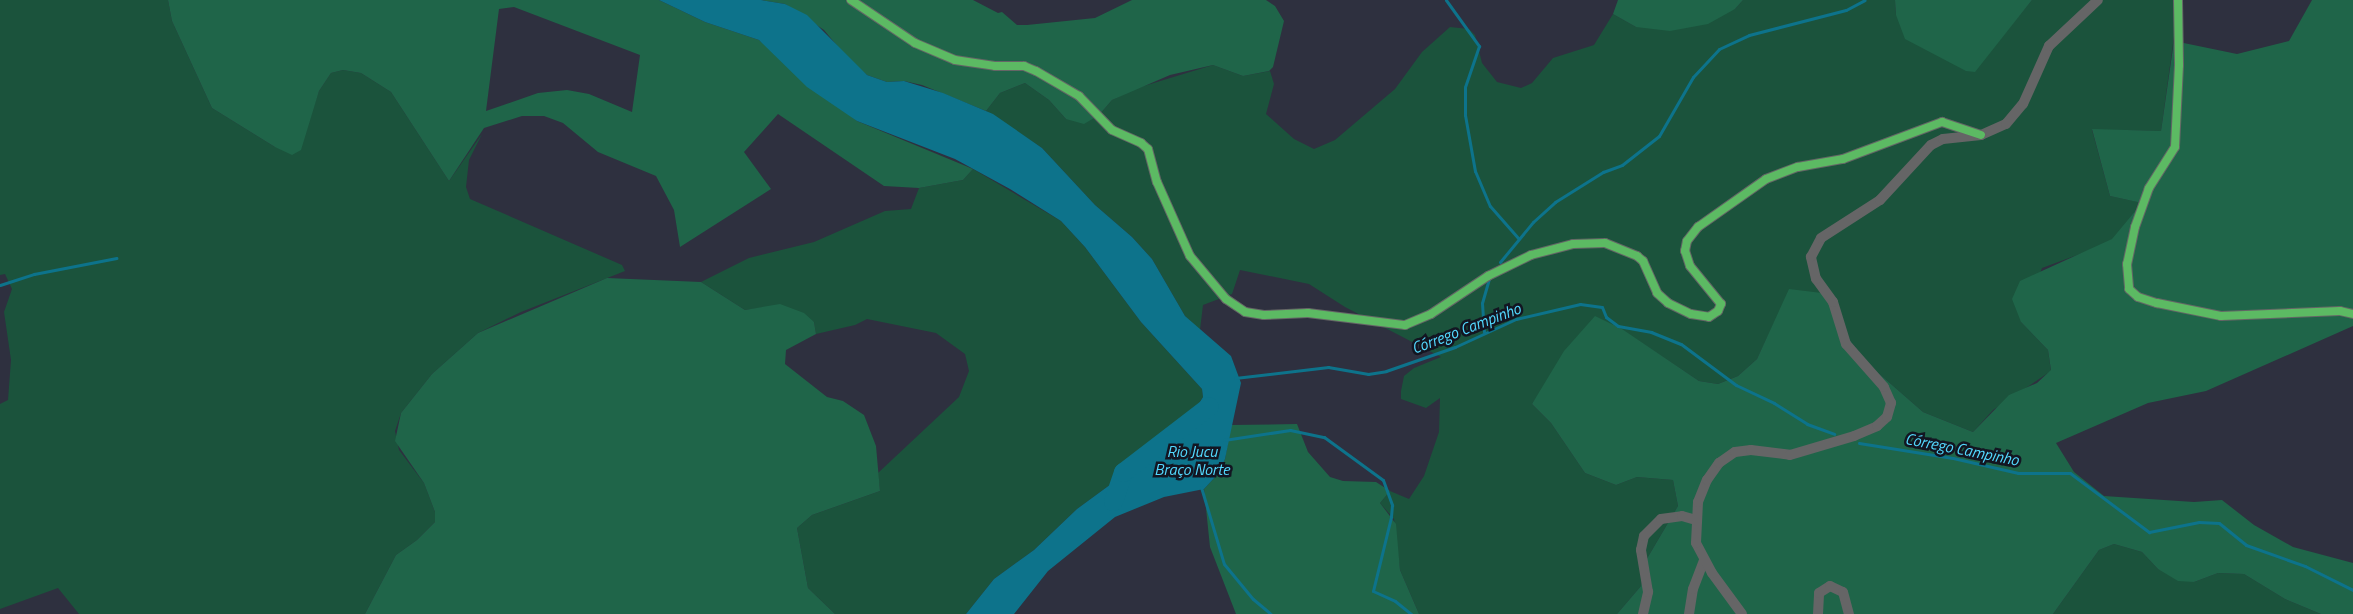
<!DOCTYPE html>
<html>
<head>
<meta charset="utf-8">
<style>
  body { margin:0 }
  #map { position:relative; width:2353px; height:614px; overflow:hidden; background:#2e303f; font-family:"Titillium Web",sans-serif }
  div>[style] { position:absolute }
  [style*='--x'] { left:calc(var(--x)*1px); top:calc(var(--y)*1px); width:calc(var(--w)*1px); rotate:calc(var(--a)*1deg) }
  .green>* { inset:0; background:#1b533c }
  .forest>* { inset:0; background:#1f6549 }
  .water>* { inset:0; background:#0d738b }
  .stream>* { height:3px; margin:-1.5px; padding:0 1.5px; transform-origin:1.5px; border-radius:1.5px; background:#0d738b }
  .river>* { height:19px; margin:-9.5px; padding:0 9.5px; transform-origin:9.5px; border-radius:9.5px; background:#0d738b }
  .minor>* { height:10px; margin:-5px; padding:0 5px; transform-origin:5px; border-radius:5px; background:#656566 }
  .cycleway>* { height:8px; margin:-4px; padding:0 4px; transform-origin:4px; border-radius:4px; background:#5cba63 }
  span { translate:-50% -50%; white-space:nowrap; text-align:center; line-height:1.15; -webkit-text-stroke:5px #131521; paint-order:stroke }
  .water-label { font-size:16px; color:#53d9fe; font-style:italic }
</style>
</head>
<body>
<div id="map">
  <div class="green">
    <i style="clip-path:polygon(0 0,168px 0,172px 21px,212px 108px,275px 147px,311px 114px,319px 91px,331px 73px,343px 70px,361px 73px,391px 92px,449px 181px,482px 134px,469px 160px,466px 187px,470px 199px,622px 265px,625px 271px,521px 312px,478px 333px,432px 374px,401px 413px,395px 431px,399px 450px,424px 483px,435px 512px,435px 522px,417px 540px,396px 555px,365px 614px,79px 614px,58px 588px,0 609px,0 404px,8px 400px,11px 360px,4px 312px,12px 289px,5px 274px,0 275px)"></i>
    <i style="clip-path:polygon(1743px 0,1895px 0,1896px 15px,1976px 69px,2032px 0,2179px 0,2161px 131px,2092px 130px,2110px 196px,2143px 203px,2113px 239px,2096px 248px,2042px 268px,2021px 322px,2048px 350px,2051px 371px,1993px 410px,1973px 432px,1923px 412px,1868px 364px,1847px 336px,1774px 323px,1757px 359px,1738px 376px,1718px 384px,1699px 381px,1621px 329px,1595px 317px,1532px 404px,1551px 423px,1585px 473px,1616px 485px,1637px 477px,1673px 480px,1678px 506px,1645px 562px,1641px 586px,1617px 614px,1419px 614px,1400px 570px,1394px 519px,1380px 503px,1390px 491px,1409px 499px,1424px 476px,1439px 432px,1440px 398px,1426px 408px,1401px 399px,1401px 391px,1404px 376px,1414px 368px,1441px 357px,1345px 307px,1309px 284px,1240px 270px,1232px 294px,1203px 305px,1200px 330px,1185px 316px,1152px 259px,1132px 237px,1095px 205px,1042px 148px,986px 111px,1000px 93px,1025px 83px,1049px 100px,1066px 119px,1099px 115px,1112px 100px,1134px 89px,1213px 65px,1243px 76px,1270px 71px,1274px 84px,1266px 114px,1294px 139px,1314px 149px,1335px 140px,1395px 89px,1422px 52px,1450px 27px,1469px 29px,1475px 35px,1482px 63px,1497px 82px,1521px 88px,1532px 83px,1553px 58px,1594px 45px,1613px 14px,1636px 27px,1735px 9px)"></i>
    <i style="clip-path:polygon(973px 169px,1061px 221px,1085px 247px,1141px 322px,1202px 389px,1203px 397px,1189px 420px,1167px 443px,1077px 509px,1034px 550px,994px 579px,966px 614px,835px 614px,808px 588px,797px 528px,812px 515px,880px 491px,878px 473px,959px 397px,969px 371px,965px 354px,936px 333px,867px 319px,855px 325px,816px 334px,814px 322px,767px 307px,745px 310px,701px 282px,749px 258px,814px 242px,885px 211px,911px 209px,919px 188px,963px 180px)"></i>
    <i style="clip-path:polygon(2114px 544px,2142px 552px,2158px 569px,2194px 582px,2218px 573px,2244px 574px,2285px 599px,2321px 614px,2053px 614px,2099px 550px)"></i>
  </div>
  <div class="forest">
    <i style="clip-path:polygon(evenodd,168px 0,659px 0,705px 22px,759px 40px,857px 121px,973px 169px,963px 180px,919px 188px,884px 186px,778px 114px,744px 152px,771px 189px,680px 247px,674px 210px,656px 176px,598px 152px,563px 123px,544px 116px,522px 116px,484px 128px,449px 181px,391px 92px,361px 73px,343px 70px,331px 73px,319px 91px,301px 150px,292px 155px,275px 147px,212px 108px,172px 21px,168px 0,514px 7px,640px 55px,632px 112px,589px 94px,567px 90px,538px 93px,486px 111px,499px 9px,514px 7px)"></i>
    <i style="clip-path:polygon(761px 0,973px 0,998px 13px,1002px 12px,1017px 25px,1027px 25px,1095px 18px,1132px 0,1266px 0,1275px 6px,1284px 21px,1273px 67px,1269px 71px,1243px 76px,1213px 65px,1170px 75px,1112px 100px,1099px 115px,1084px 124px,1066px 119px,1049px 100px,1025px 83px,1000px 93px,986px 111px,922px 85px,904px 81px,887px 82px,867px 75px,849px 60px,824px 30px,785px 4px)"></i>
    <i style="clip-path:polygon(1618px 0,1743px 0,1735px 9px,1708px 24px,1670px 31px,1636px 27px,1613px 14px)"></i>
    <i style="clip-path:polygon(1895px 0,2032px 0,1975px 72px,1966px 71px,1905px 39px,1896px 15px)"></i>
    <i style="clip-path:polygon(2312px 0,2353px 0,2353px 326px,2206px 391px,2148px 403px,2056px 443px,2074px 472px,2104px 496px,2194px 502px,2222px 500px,2254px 525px,2293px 547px,2353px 563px,2353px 614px,2321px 614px,2285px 599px,2244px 574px,2218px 573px,2194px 582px,2178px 581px,2158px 569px,2142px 552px,2114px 544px,2099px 550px,2053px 614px,1617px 614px,1641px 586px,1645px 562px,1678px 506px,1673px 480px,1637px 477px,1616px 485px,1585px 473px,1551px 423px,1532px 404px,1564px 351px,1595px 316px,1622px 329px,1699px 381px,1718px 384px,1738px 376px,1757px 359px,1789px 289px,1830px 294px,1847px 336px,1868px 364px,1923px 412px,1973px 432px,2009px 395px,2037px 383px,2051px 370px,2048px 350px,2021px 322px,2012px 299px,2020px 281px,2112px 239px,2142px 203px,2110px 196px,2092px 129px,2161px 131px,2174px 41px,2237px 54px,2289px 41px)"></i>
    <i style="clip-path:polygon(607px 278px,701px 282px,745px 310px,780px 304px,804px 313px,814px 322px,816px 334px,786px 350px,785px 364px,827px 397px,843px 401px,864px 415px,876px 446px,880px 491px,812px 515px,797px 528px,808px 588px,835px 614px,365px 614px,396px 555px,417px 540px,435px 522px,435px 512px,424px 483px,395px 441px,401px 413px,432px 374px,478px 333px)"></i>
    <i style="clip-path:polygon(1297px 424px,1308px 452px,1330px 477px,1343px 481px,1376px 482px,1390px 491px,1380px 503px,1396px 524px,1400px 570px,1419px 614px,1236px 614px,1210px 547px,1204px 489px,1218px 474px,1225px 459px,1231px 425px)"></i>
  </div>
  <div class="water">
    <i style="clip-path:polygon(659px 0,761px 0,785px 4px,807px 15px,867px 75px,887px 82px,904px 81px,943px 93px,993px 114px,1042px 148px,1095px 205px,1132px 237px,1152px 259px,1185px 316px,1231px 356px,1241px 383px,1225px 459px,1218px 474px,1204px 489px,1164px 497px,1115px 517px,1048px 571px,1014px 614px,966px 614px,994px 579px,1034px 550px,1077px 509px,1167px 443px,1189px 420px,1203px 397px,1202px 389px,1141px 322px,1085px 247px,1061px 221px,1010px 189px,955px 159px,857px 121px,807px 87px,759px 40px,705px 22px)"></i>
  </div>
  <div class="stream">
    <i style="--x:1446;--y:0;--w:57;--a:54.3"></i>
    <i style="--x:1479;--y:46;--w:43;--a:108.9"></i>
    <i style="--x:1465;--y:87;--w:28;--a:90"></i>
    <i style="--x:1465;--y:115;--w:57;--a:79.9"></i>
    <i style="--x:1475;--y:171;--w:38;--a:67"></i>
    <i style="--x:1490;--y:206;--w:43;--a:48.8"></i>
    <i style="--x:1500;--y:262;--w:52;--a:-50.5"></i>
    <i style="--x:1533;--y:222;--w:30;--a:-42"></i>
    <i style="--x:1555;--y:202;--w:57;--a:-32"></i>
    <i style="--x:1603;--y:172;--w:20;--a:-20"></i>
    <i style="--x:1622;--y:165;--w:47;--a:-38.1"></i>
    <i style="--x:1659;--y:136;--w:68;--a:-60"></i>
    <i style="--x:1693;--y:77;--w:38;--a:-47"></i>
    <i style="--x:1719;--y:49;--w:33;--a:-25"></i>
    <i style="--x:1749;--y:35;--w:100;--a:-14.5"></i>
    <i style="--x:1846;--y:10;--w:21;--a:-28"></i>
    <i style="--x:0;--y:285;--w:36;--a:-18"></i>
    <i style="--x:34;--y:274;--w:84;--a:-11"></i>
    <i style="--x:1484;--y:332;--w:29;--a:-94"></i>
    <i style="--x:1482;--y:303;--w:26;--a:-74"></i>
    <i style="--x:1235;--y:378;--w:94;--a:-6.7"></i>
    <i style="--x:1328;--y:367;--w:41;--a:9.9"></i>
    <i style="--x:1368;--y:374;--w:18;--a:-9"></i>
    <i style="--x:1386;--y:371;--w:73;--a:-19.2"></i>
    <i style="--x:1455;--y:347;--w:67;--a:-24.7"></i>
    <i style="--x:1516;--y:319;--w:66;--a:-13.2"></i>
    <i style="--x:1580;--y:304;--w:22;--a:8"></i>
    <i style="--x:1602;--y:307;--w:11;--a:68"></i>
    <i style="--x:1606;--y:317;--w:15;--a:37"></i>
    <i style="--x:1618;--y:326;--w:34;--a:10"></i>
    <i style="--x:1651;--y:332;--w:32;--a:22"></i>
    <i style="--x:1681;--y:344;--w:69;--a:36.7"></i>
    <i style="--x:1736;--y:385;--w:42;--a:25.3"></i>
    <i style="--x:1774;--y:403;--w:39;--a:32"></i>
    <i style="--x:1807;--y:424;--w:29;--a:20"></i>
    <i style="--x:1224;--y:440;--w:67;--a:-8.6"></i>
    <i style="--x:1290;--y:430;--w:35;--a:12"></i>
    <i style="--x:1324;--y:437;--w:73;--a:36.1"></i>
    <i style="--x:1383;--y:480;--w:27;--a:70"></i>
    <i style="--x:1392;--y:505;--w:12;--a:95"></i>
    <i style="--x:1391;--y:517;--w:76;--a:103.7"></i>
    <i style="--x:1373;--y:591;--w:24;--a:24"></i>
    <i style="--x:1395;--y:601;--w:21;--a:39"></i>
    <i style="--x:1859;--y:443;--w:95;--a:9.1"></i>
    <i style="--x:1953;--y:458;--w:67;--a:13"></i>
    <i style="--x:2018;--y:473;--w:52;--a:0"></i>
    <i style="--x:2070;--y:473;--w:99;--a:36.8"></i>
    <i style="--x:2149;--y:532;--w:51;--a:-11.3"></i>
    <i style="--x:2199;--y:522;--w:20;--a:3"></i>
    <i style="--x:2219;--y:523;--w:35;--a:39"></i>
    <i style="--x:2246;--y:545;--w:63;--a:19.6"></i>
    <i style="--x:2305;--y:566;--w:54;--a:26.6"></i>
    <i style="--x:1201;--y:487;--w:80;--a:73.4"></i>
    <i style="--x:1224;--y:564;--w:45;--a:50.4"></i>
    <i style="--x:1253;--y:599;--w:23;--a:40"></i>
  </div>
  <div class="river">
    <i style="--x:1113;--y:501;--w:31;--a:-71"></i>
    <i style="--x:1123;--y:472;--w:108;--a:-37.5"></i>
  </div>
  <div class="minor">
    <i style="--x:851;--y:0;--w:77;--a:33.9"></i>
    <i style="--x:915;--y:43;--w:43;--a:23"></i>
    <i style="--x:955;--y:60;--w:40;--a:8.5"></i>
    <i style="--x:995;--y:66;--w:29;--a:0"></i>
    <i style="--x:1024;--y:66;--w:13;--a:23"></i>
    <i style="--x:1036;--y:71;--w:50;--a:30.2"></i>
    <i style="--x:1079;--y:96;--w:47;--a:45.9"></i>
    <i style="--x:1112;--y:130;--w:32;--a:24"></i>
    <i style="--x:1141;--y:143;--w:9;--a:41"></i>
    <i style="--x:1148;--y:149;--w:34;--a:75"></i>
    <i style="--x:1157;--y:182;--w:81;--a:66"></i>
    <i style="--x:1190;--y:256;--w:56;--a:50.1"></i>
    <i style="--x:1226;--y:299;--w:23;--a:34"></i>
    <i style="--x:1245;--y:312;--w:19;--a:9"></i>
    <i style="--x:1264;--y:315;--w:44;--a:-2.6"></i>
    <i style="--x:1308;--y:313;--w:98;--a:7.1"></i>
    <i style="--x:1405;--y:325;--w:28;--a:-23"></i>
    <i style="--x:1431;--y:314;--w:69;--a:-33.7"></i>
    <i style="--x:1488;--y:276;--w:48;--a:-26"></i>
    <i style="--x:1531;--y:255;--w:43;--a:-14.7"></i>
    <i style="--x:1573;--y:244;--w:32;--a:-2"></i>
    <i style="--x:1605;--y:243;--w:35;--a:22"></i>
    <i style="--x:1637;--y:256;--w:8;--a:40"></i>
    <i style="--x:1643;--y:261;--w:35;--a:66"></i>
    <i style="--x:1657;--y:293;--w:15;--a:42"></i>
    <i style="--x:1668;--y:303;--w:25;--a:26"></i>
    <i style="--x:1691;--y:314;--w:18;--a:9"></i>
    <i style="--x:1709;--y:317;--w:11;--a:-34"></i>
    <i style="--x:1718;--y:311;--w:8;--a:-67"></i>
    <i style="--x:1721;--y:304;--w:49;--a:-129.2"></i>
    <i style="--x:1690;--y:266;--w:16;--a:-108"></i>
    <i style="--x:1685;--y:251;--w:10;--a:-79"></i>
    <i style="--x:1687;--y:241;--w:18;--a:-52"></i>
    <i style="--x:1698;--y:227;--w:83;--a:-35.2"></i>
    <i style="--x:1766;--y:179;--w:34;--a:-21"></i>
    <i style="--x:1798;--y:167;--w:46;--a:-10.1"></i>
    <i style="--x:1843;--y:159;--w:106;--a:-20.5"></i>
    <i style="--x:1942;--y:122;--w:41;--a:18.4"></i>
    <i style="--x:2178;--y:0;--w:65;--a:89.1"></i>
    <i style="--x:2179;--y:65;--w:82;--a:92.8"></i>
    <i style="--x:2175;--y:147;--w:49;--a:122.4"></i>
    <i style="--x:2149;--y:188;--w:41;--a:109.7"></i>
    <i style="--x:2135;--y:227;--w:38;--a:102"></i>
    <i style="--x:2127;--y:264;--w:25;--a:85"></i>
    <i style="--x:2129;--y:289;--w:12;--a:42"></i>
    <i style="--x:2138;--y:297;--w:20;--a:18"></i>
    <i style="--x:2157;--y:303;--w:65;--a:11.5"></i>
    <i style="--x:2221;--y:316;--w:119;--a:-2.4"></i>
    <i style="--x:2340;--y:311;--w:13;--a:13"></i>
    <i style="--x:1643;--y:614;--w:23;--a:-77"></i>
    <i style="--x:1648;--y:592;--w:43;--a:-99.5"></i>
    <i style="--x:1641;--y:550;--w:14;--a:-78"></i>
    <i style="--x:1644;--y:536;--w:24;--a:-45"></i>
    <i style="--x:1661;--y:519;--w:21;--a:-8"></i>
    <i style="--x:1682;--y:516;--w:15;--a:16"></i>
    <i style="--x:1689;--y:614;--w:25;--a:-81"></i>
    <i style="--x:1693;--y:589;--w:31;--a:-69"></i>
    <i style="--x:1742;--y:614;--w:51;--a:-126.2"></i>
    <i style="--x:1712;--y:573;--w:34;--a:-118"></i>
    <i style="--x:1696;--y:543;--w:41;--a:-87.2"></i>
    <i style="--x:1698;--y:502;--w:24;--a:-68"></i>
    <i style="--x:1707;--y:480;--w:21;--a:-55"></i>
    <i style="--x:1719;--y:463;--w:19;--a:-35"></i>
    <i style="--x:1735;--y:452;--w:16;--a:-7"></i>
    <i style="--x:1751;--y:450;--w:39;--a:7"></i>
    <i style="--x:1790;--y:455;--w:67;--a:-16.5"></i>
    <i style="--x:1854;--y:436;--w:25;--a:-23"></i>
    <i style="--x:1877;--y:426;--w:13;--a:-42"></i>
    <i style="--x:1887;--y:417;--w:15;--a:-74"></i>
    <i style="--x:1891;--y:403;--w:17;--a:-114"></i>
    <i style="--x:1884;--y:387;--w:57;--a:-131.5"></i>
    <i style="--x:1846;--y:344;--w:44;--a:-107.2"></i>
    <i style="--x:1833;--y:302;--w:29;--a:-126"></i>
    <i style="--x:1816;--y:279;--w:23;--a:-103"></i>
    <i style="--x:1811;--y:257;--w:21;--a:-62"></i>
    <i style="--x:1821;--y:238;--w:70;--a:-32.8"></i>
    <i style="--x:1880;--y:200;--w:75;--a:-47.2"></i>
    <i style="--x:1931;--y:145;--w:13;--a:-27"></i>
    <i style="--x:1943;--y:139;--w:38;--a:-6"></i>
    <i style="--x:1981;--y:135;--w:27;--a:-24"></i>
    <i style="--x:2006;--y:124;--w:26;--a:-50"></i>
    <i style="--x:2023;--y:104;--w:64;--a:-65.9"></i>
    <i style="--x:2049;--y:46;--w:67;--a:-43.2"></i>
    <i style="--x:1818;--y:614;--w:21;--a:-87"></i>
    <i style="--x:1819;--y:593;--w:13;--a:-32"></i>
    <i style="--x:1830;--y:586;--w:14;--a:25"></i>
    <i style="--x:1843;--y:592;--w:23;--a:75"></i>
  </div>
  <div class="cycleway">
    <i style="--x:851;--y:0;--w:77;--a:33.9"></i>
    <i style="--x:915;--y:43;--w:43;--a:23"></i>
    <i style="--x:955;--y:60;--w:40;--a:8.5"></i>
    <i style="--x:995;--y:66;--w:29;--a:0"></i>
    <i style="--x:1024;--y:66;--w:13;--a:23"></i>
    <i style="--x:1036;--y:71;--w:50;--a:30.2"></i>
    <i style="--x:1079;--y:96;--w:47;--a:45.9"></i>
    <i style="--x:1112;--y:130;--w:32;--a:24"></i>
    <i style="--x:1141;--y:143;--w:9;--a:41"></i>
    <i style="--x:1148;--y:149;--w:34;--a:75"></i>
    <i style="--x:1157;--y:182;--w:81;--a:66"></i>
    <i style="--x:1190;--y:256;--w:56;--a:50.1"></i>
    <i style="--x:1226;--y:299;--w:23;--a:34"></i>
    <i style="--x:1245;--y:312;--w:19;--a:9"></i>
    <i style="--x:1264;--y:315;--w:44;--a:-2.6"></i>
    <i style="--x:1308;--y:313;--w:98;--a:7.1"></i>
    <i style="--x:1405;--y:325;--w:28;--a:-23"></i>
    <i style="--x:1431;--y:314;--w:69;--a:-33.7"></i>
    <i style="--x:1488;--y:276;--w:48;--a:-26"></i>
    <i style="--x:1531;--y:255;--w:43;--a:-14.7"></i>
    <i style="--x:1573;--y:244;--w:32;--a:-2"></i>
    <i style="--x:1605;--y:243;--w:35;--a:22"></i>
    <i style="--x:1637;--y:256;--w:8;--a:40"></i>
    <i style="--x:1643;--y:261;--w:35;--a:66"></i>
    <i style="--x:1657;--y:293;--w:15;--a:42"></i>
    <i style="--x:1668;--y:303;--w:25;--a:26"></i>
    <i style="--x:1691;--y:314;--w:18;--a:9"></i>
    <i style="--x:1709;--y:317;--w:11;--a:-34"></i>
    <i style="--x:1718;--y:311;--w:8;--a:-67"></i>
    <i style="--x:1721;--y:304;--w:49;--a:-129.2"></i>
    <i style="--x:1690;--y:266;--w:16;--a:-108"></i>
    <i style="--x:1685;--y:251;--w:10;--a:-79"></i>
    <i style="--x:1687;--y:241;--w:18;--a:-52"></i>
    <i style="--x:1698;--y:227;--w:83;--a:-35.2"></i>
    <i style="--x:1766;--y:179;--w:34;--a:-21"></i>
    <i style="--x:1798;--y:167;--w:46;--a:-10.1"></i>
    <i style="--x:1843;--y:159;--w:106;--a:-20.5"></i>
    <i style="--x:1942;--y:122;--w:41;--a:18.4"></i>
    <i style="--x:2178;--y:0;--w:65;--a:89.1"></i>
    <i style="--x:2179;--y:65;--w:82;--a:92.8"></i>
    <i style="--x:2175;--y:147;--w:49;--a:122.4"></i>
    <i style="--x:2149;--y:188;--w:41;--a:109.7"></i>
    <i style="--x:2135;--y:227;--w:38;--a:102"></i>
    <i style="--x:2127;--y:264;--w:25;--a:85"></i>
    <i style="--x:2129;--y:289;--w:12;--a:42"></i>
    <i style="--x:2138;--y:297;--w:20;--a:18"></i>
    <i style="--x:2157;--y:303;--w:65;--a:11.5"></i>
    <i style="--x:2221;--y:316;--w:119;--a:-2.4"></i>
    <i style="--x:2340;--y:311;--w:13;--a:13"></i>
  </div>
  <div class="water-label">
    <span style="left:1466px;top:328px;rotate:-21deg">Córrego Campinho</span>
    <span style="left:1962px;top:449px;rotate:11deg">Córrego Campinho</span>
    <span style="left:1192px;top:460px">Rio Jucu<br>Braço Norte</span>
  </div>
</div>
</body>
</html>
